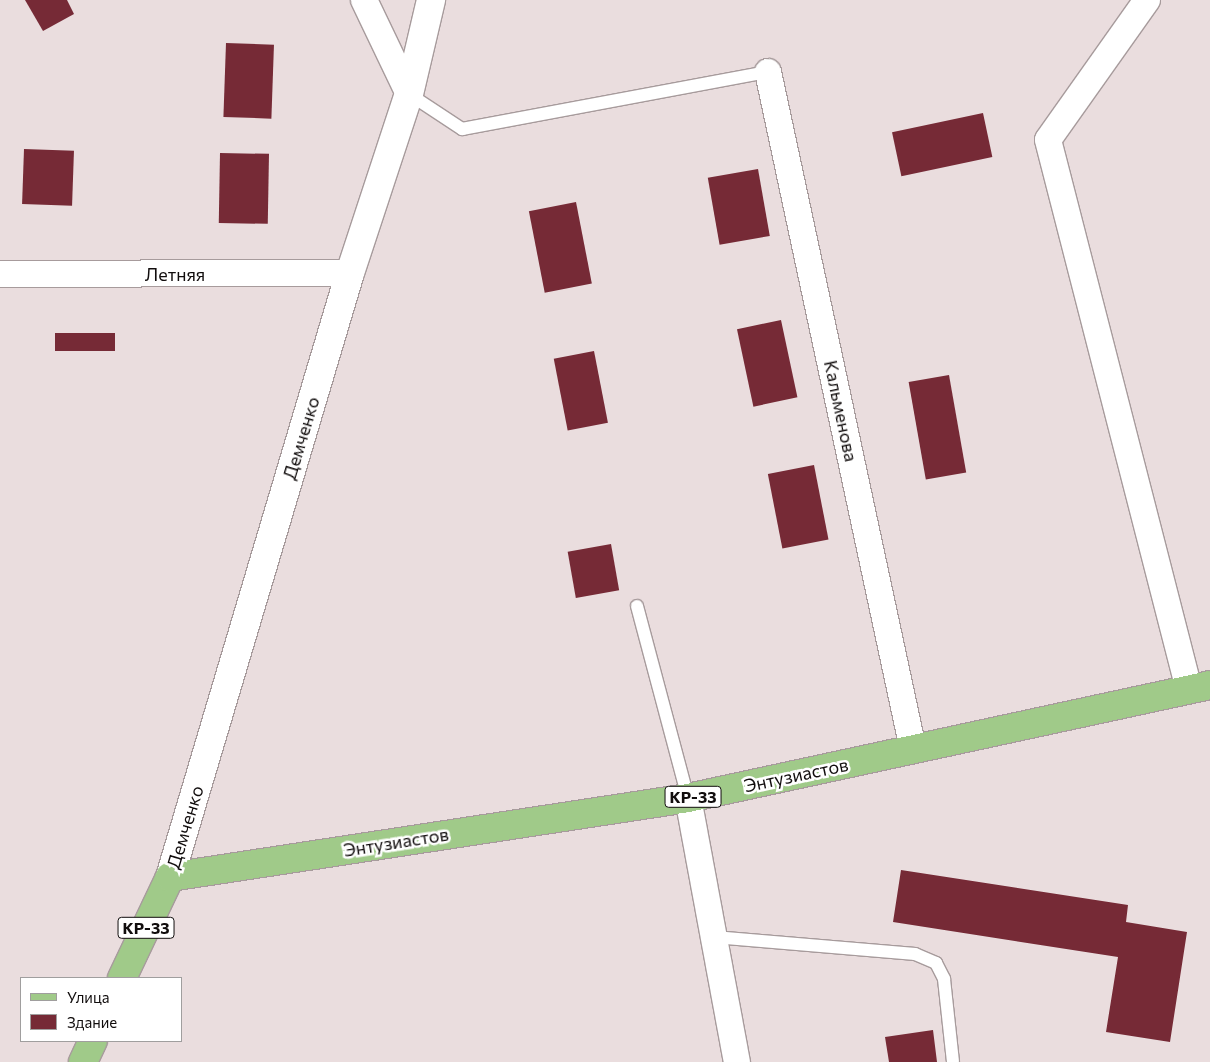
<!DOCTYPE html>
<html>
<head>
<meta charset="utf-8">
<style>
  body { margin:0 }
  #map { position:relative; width:1210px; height:1062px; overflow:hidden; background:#eaddde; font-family:Commissioner,sans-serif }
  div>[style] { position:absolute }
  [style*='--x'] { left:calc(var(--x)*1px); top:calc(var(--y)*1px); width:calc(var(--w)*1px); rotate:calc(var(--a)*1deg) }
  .building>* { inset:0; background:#762a36; transform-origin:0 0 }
  .roads { filter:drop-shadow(1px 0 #a79b9c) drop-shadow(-1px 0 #a79b9c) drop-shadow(0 1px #a79b9c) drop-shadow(0 -1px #a79b9c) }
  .service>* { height:12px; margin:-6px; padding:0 6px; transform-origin:6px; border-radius:6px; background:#fff }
  .minor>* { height:26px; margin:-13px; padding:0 13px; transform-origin:13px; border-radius:13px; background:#fff }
  .tertiary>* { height:28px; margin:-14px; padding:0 14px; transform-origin:14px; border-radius:14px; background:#fff }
  .primary>* { height:28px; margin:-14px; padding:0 14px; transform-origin:14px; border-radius:14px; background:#a0ca89 }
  span { translate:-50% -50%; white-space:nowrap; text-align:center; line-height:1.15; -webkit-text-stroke:5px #fff; paint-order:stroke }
  .shield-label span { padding:1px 4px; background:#fff; border:1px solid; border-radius:4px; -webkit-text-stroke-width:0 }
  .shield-label { font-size:16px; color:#110d0d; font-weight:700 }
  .street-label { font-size:18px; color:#110d0d }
  .legend { position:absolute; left:20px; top:977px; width:162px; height:65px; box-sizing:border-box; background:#fff; border:1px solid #a09e9e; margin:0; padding:6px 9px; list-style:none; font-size:15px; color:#110d0d }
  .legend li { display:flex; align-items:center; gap:10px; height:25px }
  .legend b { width:25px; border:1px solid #a09e9e }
</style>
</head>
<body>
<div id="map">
  <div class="building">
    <i style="clip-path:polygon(25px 0,67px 0,74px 14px,43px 31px)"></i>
    <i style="left:226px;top:43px;width:48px;height:74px;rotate:2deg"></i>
    <i style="left:983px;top:113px;width:45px;height:93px;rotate:78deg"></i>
    <i style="left:24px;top:149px;width:50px;height:55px;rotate:2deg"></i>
    <i style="left:220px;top:153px;width:49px;height:70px;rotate:1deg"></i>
    <i style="left:758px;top:169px;width:68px;height:51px;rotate:80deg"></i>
    <i style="left:576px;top:202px;width:83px;height:48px;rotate:79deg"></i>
    <i style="left:781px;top:320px;width:79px;height:45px;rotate:78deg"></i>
    <i style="left:115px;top:333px;width:18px;height:60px;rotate:90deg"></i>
    <i style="left:594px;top:351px;width:73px;height:41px;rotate:79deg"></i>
    <i style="left:949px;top:375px;width:99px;height:41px;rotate:80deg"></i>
    <i style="left:814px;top:465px;width:76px;height:47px;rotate:79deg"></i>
    <i style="left:611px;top:544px;width:47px;height:44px;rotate:80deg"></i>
    <i style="clip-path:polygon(901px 870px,1128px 905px,1126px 922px,1187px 932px,1170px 1042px,1106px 1032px,1118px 957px,893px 922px)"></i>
    <i style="clip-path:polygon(933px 1030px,937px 1062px,889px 1062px,885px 1037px)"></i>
  </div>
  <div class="roads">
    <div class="service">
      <i style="--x:409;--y:94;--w:64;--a:33.4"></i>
      <i style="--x:462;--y:129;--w:311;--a:-10.6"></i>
      <i style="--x:637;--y:606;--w:199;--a:75.1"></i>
      <i style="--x:714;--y:937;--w:202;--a:4.8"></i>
      <i style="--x:915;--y:954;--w:23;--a:23"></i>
      <i style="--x:936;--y:963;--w:18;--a:63"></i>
      <i style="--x:944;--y:979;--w:83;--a:83.8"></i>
    </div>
    <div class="minor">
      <i style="--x:364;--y:0;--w:104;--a:64.4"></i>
      <i style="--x:1147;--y:0;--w:171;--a:125.3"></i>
      <i style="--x:1048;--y:140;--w:567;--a:75.6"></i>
      <i style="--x:768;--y:72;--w:692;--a:77.91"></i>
      <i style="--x:0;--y:274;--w:350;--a:-0.2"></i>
      <i style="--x:688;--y:798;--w:269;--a:79.5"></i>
    </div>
    <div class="tertiary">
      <i style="--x:170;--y:877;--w:630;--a:-73.41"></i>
      <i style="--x:350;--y:273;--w:188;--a:-71.8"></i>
      <i style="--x:409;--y:94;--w:97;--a:-76.8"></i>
    </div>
    <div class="primary">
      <i style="--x:122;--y:978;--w:112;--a:-64.6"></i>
      <i style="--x:170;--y:877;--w:524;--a:-8.67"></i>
      <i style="--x:688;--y:798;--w:534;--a:-12.21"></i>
      <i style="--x:83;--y:1062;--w:23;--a:-65"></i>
    </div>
  </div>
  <div class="shield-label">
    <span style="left:693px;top:797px">KP-33</span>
    <span style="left:146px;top:928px">KP-33</span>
  </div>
  <div class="street-label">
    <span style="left:175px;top:274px">Летняя</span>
    <span style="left:841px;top:411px;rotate:78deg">Кальменова</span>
    <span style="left:301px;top:438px;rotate:-73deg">Демченко</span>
    <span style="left:796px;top:775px;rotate:-12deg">Энтузиастов</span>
    <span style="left:185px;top:827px;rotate:-73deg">Демченко</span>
    <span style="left:396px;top:842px;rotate:-9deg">Энтузиастов</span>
  </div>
  <ul class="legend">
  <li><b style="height:6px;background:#a0ca89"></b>Улица</li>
  <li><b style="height:14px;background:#762a36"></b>Здание</li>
  </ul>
</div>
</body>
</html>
